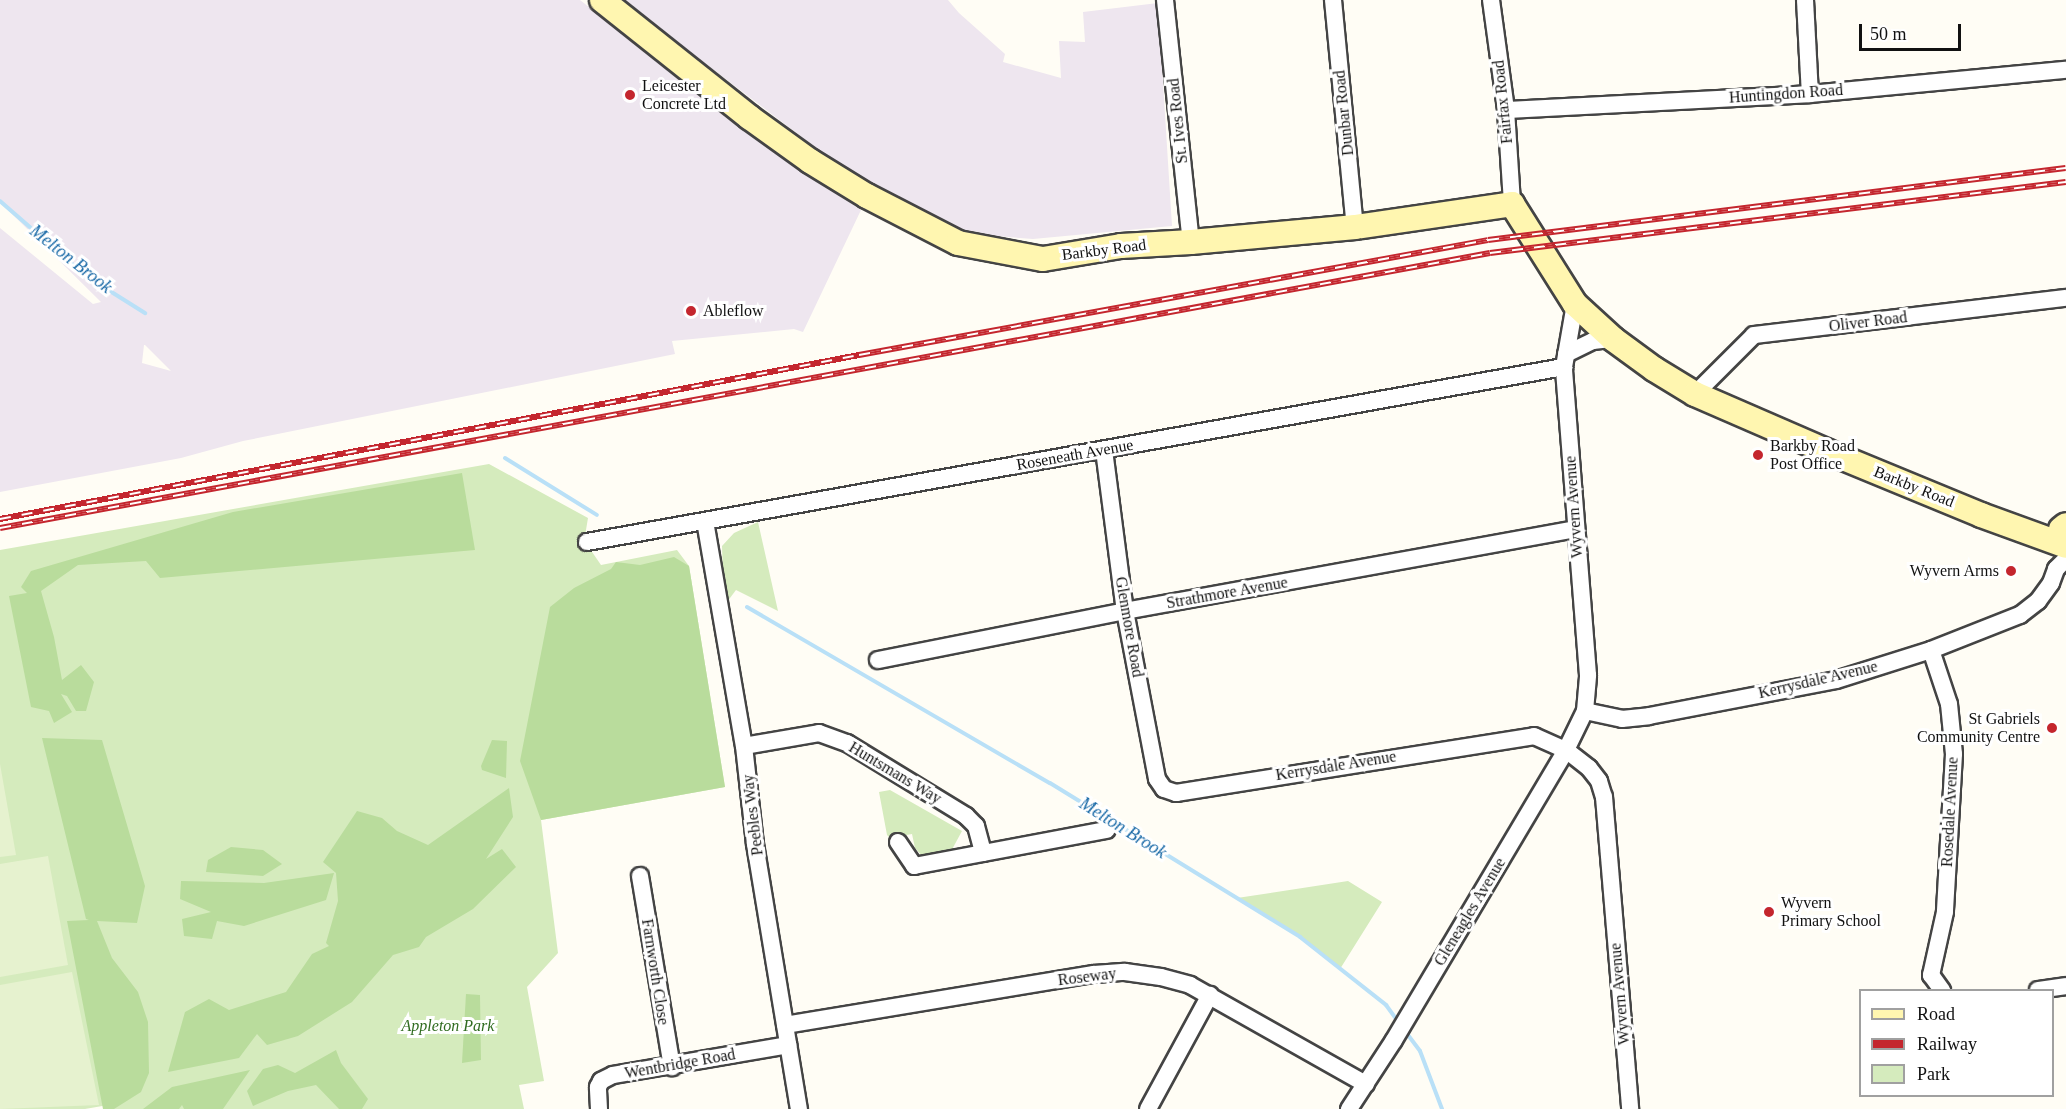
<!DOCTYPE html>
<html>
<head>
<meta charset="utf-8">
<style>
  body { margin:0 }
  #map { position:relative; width:2066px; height:1109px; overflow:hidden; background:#fffdf5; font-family:Georgia,serif }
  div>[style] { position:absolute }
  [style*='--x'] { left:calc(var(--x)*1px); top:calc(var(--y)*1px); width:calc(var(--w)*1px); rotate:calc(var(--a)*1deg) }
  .industrial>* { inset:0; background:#eee6ef }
  .green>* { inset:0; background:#d5ebbd }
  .forest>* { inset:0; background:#b9dc9c }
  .pitch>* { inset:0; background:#e6f2cf }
  .stream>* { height:4px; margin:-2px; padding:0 2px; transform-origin:2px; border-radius:2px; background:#b9e0f7 }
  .roads { filter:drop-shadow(2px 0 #444) drop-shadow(-2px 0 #444) drop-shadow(0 2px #444) drop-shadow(0 -2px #444) }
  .street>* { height:16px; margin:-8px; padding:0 8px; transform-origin:8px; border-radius:8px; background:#fff }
  .secondary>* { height:24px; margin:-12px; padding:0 12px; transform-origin:12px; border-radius:12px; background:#fff6b0 }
  .rail>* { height:6px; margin-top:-3px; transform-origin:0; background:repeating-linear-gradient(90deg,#fff 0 11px,#c4262e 0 22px); box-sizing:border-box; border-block:2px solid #c4262e }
  .dots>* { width:16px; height:16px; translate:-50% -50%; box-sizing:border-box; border:3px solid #fff; border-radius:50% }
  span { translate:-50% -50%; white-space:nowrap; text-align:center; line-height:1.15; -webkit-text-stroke:6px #fff; paint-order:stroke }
  .poi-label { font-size:16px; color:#111 }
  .left { translate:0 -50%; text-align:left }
  .right { translate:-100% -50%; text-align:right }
  .street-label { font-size:16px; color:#111 }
  .park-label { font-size:16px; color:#2f6b1f; font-style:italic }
  .water-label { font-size:18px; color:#1768a6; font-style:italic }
  .legend { position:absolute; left:1859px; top:989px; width:195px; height:108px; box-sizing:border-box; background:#fff; border:2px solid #a0a0a0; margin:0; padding:8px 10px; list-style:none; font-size:18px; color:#111 }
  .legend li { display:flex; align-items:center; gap:12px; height:30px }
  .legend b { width:30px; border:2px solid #a0a0a0 }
  .scale { position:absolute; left:1859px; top:24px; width:102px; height:27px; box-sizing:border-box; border:3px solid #111; border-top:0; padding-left:8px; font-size:18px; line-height:21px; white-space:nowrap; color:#111; -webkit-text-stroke:4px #fff; paint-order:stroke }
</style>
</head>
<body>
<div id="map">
  <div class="industrial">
    <i style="clip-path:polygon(evenodd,0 0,580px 0,761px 143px,861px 210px,803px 332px,794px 329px,672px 341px,675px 354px,243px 441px,181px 458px,0 492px,0 228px,93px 304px,101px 302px,0 202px,0 0,144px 345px,145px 345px,171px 371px,142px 363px,144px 345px)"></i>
    <i style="clip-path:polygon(622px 0,948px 0,959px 13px,1005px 54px,1003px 62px,1061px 78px,1059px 41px,1085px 42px,1083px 12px,1158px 3px,1172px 226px,1033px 239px,971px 234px,899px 201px,820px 151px)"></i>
  </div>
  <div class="green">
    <i style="clip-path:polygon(489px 464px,588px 518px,585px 536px,590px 549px,601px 565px,677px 550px,689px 566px,725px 787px,541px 820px,558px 953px,527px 987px,544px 1081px,519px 1085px,524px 1109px,110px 1109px,108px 1105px,85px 1109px,0 1109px,0 550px)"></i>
    <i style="clip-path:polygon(758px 522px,778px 611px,736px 590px,724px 606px,722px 546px,734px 533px)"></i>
    <i style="clip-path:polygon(890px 790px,962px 831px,949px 855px,923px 857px,915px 848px,912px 834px,890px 838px,887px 835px,879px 792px)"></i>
    <i style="clip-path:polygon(1348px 881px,1382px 902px,1340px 969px,1299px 937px,1237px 898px)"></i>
  </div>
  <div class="forest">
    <i style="clip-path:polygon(462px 473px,475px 550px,160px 578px,146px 561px,78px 565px,41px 591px,54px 637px,62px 680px,81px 665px,94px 682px,86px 711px,76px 711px,67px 696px,61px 694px,72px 712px,54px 723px,49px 711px,31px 707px,9px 596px,27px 593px,21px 587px,31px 571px,233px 512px)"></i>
    <i style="clip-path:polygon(674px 557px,689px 566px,725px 787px,541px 820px,520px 761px,550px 607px,574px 588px,611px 569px,616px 562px,640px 565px)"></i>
    <i style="clip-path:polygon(42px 738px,102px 740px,145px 886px,137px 923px,97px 921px,112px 958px,138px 992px,148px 1022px,149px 1073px,141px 1092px,114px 1109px,103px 1109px,67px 921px,89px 920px,86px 919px)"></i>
    <i style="clip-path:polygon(492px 740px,507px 741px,506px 778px,482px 770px,481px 766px)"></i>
    <i style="clip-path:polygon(509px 788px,513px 817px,486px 859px,502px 849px,516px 867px,473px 909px,426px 937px,419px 947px,393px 955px,352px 1002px,298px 1036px,267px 1045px,257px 1034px,239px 1058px,168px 1072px,185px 1012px,209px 999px,229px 1010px,286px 992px,312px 954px,329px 946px,326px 943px,338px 901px,336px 873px,323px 862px,357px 811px,382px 818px,397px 831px,428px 845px)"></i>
    <i style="clip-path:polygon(231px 847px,263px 850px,282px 864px,263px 876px,206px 872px,208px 860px)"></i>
    <i style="clip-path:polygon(334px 873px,326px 900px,244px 926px,217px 921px,212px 939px,184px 936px,182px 919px,211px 912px,180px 899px,181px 881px,264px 883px)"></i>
    <i style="clip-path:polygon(466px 994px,480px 995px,481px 1060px,462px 1063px)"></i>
    <i style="clip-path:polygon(336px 1050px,341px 1063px,368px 1099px,362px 1109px,339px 1109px,316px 1085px,288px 1091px,253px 1106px,247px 1091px,263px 1069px,278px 1065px,295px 1073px)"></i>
    <i style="clip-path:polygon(250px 1070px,223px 1109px,184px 1109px,182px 1105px,179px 1109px,143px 1109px,172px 1087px)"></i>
  </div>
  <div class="pitch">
    <i style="clip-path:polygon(0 764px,16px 855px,0 857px)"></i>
    <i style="clip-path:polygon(48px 856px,68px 965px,0 977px,0 864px)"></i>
    <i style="clip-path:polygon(72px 972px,99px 1105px,0 1109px,0 985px)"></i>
  </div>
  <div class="stream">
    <i style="--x:0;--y:201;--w:114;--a:41.1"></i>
    <i style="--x:86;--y:276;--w:70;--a:32.1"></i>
    <i style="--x:505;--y:458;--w:108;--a:31.8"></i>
    <i style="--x:747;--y:607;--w:350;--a:30.2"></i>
    <i style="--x:1050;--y:783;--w:294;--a:31.6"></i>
    <i style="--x:1300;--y:937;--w:110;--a:38.3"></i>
    <i style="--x:1386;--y:1005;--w:22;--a:54"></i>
    <i style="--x:1405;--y:1031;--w:25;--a:53"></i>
    <i style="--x:1420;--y:1051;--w:62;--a:69.2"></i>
  </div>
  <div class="roads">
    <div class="street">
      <i style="--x:1165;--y:0;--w:243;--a:83.9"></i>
      <i style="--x:1333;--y:0;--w:228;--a:84.5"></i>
      <i style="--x:1491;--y:0;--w:111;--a:82.2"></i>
      <i style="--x:1506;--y:110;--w:94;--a:86.3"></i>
      <i style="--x:1805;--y:0;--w:94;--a:87"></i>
      <i style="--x:1506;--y:110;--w:304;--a:-3"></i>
      <i style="--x:1810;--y:94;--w:257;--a:-5.4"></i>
      <i style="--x:1566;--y:354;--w:30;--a:-26"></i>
      <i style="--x:1593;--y:341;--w:20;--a:-6"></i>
      <i style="--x:1695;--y:394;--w:83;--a:-45"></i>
      <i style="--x:1754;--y:335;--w:314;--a:-6.8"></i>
      <i style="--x:1104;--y:450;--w:162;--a:82.6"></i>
      <i style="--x:1125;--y:611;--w:171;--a:79.2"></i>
      <i style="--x:1157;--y:779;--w:12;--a:55"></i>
      <i style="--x:1164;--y:789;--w:13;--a:18"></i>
      <i style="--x:1176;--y:793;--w:363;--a:-9"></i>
      <i style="--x:1534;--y:736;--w:35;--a:24"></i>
      <i style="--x:1566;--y:750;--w:29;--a:38"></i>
      <i style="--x:1589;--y:768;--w:16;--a:52"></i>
      <i style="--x:1599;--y:781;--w:17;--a:73"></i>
      <i style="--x:1604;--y:797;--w:313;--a:85.2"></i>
      <i style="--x:705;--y:521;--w:228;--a:80.2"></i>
      <i style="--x:744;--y:746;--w:99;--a:83.6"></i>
      <i style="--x:755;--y:844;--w:269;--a:80.6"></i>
      <i style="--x:587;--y:542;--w:993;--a:-10.16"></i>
      <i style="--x:1931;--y:650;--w:57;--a:71.6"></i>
      <i style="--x:1949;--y:704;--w:50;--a:84.3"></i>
      <i style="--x:1954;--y:754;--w:158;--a:93.3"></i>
      <i style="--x:1945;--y:912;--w:65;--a:102.5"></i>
      <i style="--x:1931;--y:975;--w:19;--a:54"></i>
      <i style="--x:878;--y:660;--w:252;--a:-11.2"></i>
      <i style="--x:1125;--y:611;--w:458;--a:-10.3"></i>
      <i style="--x:1585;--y:711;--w:38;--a:12"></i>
      <i style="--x:1622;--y:719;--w:27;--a:-6"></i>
      <i style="--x:1649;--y:716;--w:190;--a:-10.9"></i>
      <i style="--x:1836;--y:680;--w:100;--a:-17.5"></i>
      <i style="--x:1931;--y:650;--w:96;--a:-21.5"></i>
      <i style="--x:2020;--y:615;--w:23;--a:-38"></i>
      <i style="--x:2038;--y:601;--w:22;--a:-54"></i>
      <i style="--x:2051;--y:583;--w:15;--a:-70"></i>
      <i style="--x:2056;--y:569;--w:14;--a:-45"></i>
      <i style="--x:744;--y:746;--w:76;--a:-9.8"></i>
      <i style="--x:819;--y:733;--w:30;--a:20"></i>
      <i style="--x:847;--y:743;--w:140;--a:31.5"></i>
      <i style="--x:966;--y:816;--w:14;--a:45"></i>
      <i style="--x:976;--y:826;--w:28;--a:75"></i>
      <i style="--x:898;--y:842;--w:29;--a:56"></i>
      <i style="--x:914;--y:866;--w:196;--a:-10.6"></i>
      <i style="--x:640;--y:876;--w:194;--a:80.5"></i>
      <i style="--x:2038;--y:990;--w:28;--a:-8"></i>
      <i style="--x:785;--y:1025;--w:313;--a:-9.4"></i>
      <i style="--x:1094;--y:974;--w:31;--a:-4"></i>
      <i style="--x:1125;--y:972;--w:36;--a:8"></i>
      <i style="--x:1161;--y:977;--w:30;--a:15"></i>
      <i style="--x:1190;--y:985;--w:202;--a:29.4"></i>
      <i style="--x:599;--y:1109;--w:22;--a:-93"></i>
      <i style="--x:598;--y:1087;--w:7;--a:-63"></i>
      <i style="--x:601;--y:1081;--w:13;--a:-27"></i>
      <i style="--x:613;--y:1075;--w:178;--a:-9.7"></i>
      <i style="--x:1148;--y:1109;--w:130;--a:-61.5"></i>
      <i style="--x:1349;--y:1109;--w:82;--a:-56.9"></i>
      <i style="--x:1394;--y:1040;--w:337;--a:-59.3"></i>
      <i style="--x:1566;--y:750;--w:43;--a:-64"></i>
      <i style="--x:1585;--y:711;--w:36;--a:-85"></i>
      <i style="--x:1588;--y:675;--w:309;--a:-94.5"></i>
      <i style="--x:1564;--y:367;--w:64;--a:-80.1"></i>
    </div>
    <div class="secondary">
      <i style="--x:602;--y:0;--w:188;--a:38.5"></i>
      <i style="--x:749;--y:117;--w:75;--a:35.8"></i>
      <i style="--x:810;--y:161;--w:67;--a:31.6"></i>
      <i style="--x:867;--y:196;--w:102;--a:27.3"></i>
      <i style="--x:958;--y:243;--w:86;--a:10.7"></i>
      <i style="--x:1043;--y:259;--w:79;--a:-9.5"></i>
      <i style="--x:1121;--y:246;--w:70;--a:-3.3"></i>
      <i style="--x:1191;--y:242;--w:165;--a:-5.2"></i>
      <i style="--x:1355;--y:227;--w:159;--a:-8.3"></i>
      <i style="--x:1512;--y:204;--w:118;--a:57.8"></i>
      <i style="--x:1575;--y:304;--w:52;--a:42.6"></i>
      <i style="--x:1613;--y:339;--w:51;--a:36.2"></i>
      <i style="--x:1654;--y:369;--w:48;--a:31.4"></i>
      <i style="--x:1695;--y:394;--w:143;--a:23.5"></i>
      <i style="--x:1826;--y:451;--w:168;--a:22.4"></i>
      <i style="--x:1981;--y:515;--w:90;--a:20"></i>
      <i style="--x:2061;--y:529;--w:6;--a:-39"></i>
    </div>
  </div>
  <div class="rail">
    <i style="--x:0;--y:519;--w:875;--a:-10.81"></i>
    <i style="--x:859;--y:355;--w:639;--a:-10.36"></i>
    <i style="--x:1488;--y:240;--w:582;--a:-7.1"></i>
    <i style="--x:0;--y:528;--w:1515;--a:-10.46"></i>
    <i style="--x:1490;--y:253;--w:580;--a:-7.03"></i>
  </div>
  <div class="dots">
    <i style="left:630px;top:95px;background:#c4262e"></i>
    <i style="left:691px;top:311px;background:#c4262e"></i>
    <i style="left:1758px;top:455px;background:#c4262e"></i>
    <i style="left:2011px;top:571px;background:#c4262e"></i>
    <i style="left:2052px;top:728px;background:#c4262e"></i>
    <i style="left:1769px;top:912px;background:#c4262e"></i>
  </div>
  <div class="poi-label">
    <span class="left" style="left:642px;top:95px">Leicester<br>Concrete Ltd</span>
    <span class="left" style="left:703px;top:311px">Ableflow</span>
    <span class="left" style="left:1770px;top:455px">Barkby Road<br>Post Office</span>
    <span class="right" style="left:1999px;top:571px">Wyvern Arms</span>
    <span class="right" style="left:2040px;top:728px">St Gabriels<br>Community Centre</span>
    <span class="left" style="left:1781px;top:912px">Wyvern<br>Primary School</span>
  </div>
  <div class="street-label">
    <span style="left:1786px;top:94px;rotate:-4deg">Huntingdon Road</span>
    <span style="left:1503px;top:102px;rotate:-96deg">Fairfax Road</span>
    <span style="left:1344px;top:113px;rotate:-96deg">Dunbar Road</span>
    <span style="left:1178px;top:121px;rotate:-96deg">St. Ives Road</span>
    <span style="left:1104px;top:250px;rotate:-7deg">Barkby Road</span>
    <span style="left:1868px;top:322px;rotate:-7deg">Oliver Road</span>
    <span style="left:1075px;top:455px;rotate:-10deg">Roseneath Avenue</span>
    <span style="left:1914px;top:487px;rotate:22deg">Barkby Road</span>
    <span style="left:1574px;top:507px;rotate:-94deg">Wyvern Avenue</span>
    <span style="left:1227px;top:593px;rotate:-10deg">Strathmore Avenue</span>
    <span style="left:1129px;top:627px;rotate:80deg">Glenmore Road</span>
    <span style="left:1818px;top:680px;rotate:-13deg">Kerrysdale Avenue</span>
    <span style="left:1336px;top:766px;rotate:-9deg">Kerrysdale Avenue</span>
    <span style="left:895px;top:773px;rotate:31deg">Huntsmans Way</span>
    <span style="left:1950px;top:812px;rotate:-87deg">Rosedale Avenue</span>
    <span style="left:753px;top:815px;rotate:-97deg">Peebles Way</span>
    <span style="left:1470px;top:912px;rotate:-59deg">Gleneagles Avenue</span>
    <span style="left:655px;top:972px;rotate:81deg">Farnworth Close</span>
    <span style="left:1087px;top:977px;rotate:-7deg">Roseway</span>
    <span style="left:1620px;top:994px;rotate:-95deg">Wyvern Avenue</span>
    <span style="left:680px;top:1064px;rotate:-10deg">Wentbridge Road</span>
  </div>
  <div class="park-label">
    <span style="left:448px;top:1026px">Appleton Park</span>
  </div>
  <div class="water-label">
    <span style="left:71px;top:259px;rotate:38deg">Melton Brook</span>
    <span style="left:1123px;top:828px;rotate:32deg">Melton Brook</span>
  </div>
  <ul class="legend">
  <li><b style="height:8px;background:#fff6b0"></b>Road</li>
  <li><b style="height:8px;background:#c4262e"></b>Railway</li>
  <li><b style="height:16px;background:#d5ebbd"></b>Park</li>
  </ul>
  <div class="scale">50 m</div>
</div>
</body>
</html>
